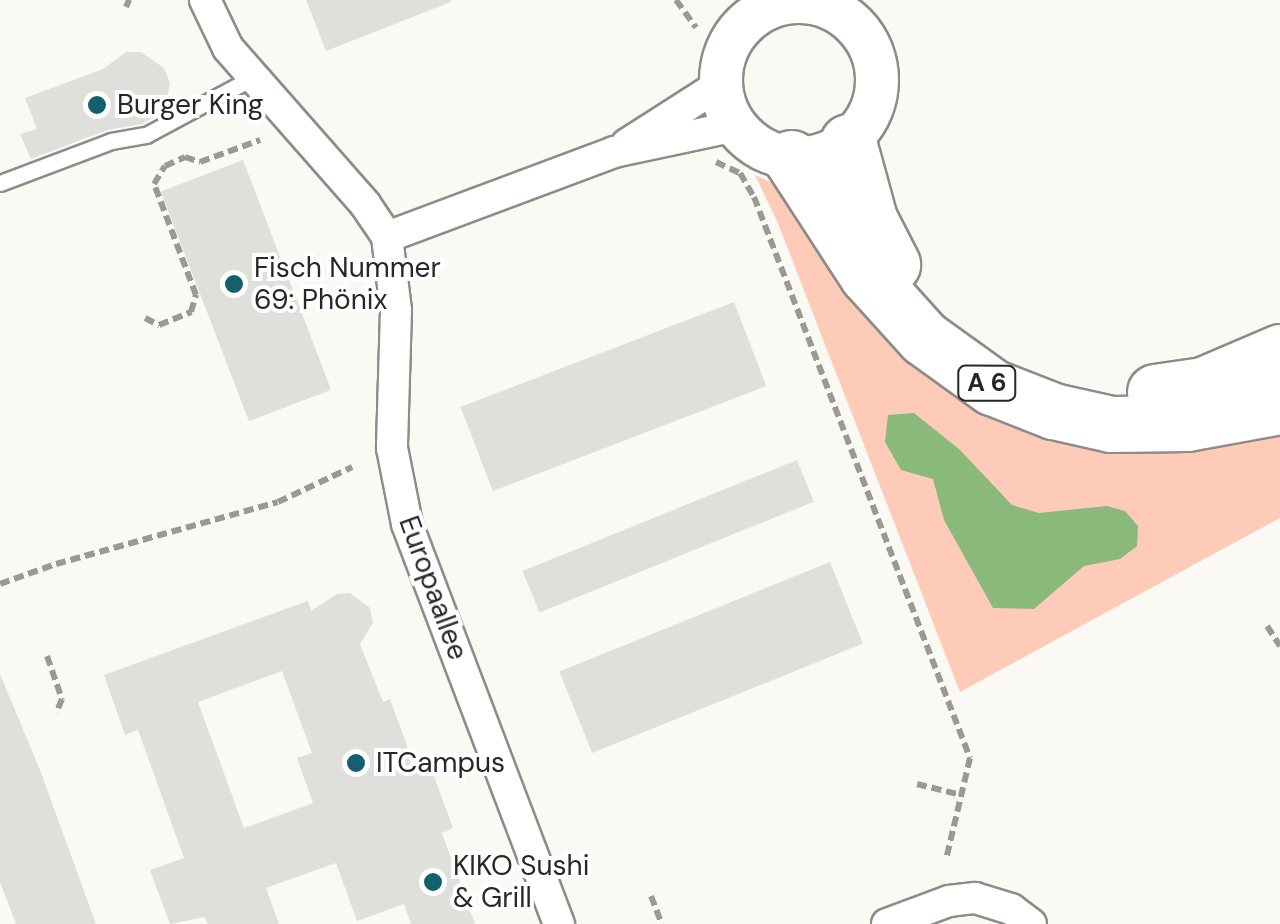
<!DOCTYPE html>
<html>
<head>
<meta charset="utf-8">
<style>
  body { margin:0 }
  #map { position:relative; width:1280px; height:924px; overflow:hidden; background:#fbf9f4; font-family:"DM Sans",sans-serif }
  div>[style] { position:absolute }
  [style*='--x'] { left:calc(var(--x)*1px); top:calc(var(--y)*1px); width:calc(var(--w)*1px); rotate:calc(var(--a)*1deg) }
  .green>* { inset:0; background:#fecbb8 }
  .water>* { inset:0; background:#89b97b }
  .building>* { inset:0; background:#dfdfdb; transform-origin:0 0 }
  .path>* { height:6px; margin-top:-3px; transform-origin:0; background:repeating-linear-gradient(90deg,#9b9995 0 10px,transparent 0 15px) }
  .roads { filter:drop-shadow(2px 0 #8e8c88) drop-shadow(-2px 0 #8e8c88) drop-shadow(0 2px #8e8c88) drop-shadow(0 -2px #8e8c88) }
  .lane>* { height:15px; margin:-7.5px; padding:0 7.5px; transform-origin:7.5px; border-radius:7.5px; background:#fff }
  .street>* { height:30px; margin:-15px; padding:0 15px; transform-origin:15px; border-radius:15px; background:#fff }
  .secondary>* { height:42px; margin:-21px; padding:0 21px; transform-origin:21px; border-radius:21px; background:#fff }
  .secondary>.ring { margin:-21px; padding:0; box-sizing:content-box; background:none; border:42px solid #fff; border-radius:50% }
  .highway>* { height:55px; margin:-27.5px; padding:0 27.5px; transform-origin:27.5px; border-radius:27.5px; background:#fff }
  .dots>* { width:28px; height:28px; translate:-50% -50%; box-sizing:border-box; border:5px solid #fff; border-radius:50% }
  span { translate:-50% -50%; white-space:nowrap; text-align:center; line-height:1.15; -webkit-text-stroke:8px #fff; paint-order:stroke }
  .shield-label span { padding:2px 8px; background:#fff; border:2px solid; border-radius:8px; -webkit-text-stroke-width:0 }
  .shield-label { font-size:25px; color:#282725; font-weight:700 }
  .poi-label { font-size:28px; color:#282725 }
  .left { translate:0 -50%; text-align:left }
  .street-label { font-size:28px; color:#282725 }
</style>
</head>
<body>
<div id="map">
  <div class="green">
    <i style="clip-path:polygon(755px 175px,781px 187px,975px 395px,1280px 427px,1280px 518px,960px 692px,777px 221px)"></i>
  </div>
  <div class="water">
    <i style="clip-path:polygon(914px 413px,959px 449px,1012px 505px,1039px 513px,1107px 506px,1125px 511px,1138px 526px,1137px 546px,1120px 559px,1084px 566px,1034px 609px,993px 608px,944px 520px,933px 479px,901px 470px,885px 442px,888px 415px)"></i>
  </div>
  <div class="building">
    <i style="clip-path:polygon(306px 0,451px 0,451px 2px,326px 51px)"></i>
    <i style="clip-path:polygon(126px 52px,141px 52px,164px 68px,170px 83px,164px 111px,142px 124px,107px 130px,31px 159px,20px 134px,37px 129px,25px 98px,103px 69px)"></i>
    <i style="left:243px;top:160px;width:246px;height:88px;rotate:69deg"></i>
    <i style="left:734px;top:302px;width:90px;height:293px;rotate:69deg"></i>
    <i style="left:797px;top:460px;width:45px;height:296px;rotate:68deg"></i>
    <i style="left:830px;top:562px;width:88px;height:292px;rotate:68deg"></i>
    <i style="clip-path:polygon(evenodd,350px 593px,370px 608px,373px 623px,360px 644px,383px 702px,390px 699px,417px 773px,431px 768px,453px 828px,442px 833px,475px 924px,411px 924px,404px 904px,357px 921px,336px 863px,266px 888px,279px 924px,208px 924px,205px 917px,170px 924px,150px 870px,184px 858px,138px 730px,125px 735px,104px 675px,308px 601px,311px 611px,337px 594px,350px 593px,282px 671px,312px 753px,297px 758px,313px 803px,244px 828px,198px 702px,282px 671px)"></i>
    <i style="clip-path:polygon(0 674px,40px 770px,96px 924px,16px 924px,0 882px)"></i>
  </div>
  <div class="path">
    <i style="--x:676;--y:0;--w:34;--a:54"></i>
    <i style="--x:126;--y:7;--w:8;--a:-67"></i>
    <i style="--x:716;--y:162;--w:26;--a:25"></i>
    <i style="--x:740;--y:173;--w:28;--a:60"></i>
    <i style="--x:754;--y:197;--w:601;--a:68.94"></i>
    <i style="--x:970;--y:758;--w:100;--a:103.3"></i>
    <i style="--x:145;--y:318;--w:16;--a:27"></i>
    <i style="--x:159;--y:325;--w:35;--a:-22"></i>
    <i style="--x:191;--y:312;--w:18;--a:-74"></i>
    <i style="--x:196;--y:295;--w:119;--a:-110.7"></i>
    <i style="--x:154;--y:184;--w:21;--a:-59"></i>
    <i style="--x:165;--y:166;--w:22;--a:-24"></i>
    <i style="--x:185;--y:157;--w:16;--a:18"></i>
    <i style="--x:200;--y:162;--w:64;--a:-20.1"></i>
    <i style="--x:0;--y:584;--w:59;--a:-19.7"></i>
    <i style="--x:56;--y:564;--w:230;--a:-15.6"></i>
    <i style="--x:278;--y:502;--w:82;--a:-25.3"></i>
    <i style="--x:1267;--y:626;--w:24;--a:57"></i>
    <i style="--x:47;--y:656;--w:46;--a:70.8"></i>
    <i style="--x:62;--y:699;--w:15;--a:113"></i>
    <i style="--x:917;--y:784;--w:45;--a:14"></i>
    <i style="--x:651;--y:896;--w:30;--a:69"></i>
  </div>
  <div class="roads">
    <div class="lane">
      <i style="--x:0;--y:183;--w:119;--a:-20.7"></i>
      <i style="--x:111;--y:141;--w:36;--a:-10"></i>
      <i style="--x:146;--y:135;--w:120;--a:-28.3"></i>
    </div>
    <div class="street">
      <i style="--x:205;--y:0;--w:53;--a:64.4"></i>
      <i style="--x:228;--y:48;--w:208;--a:48.7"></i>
      <i style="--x:365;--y:204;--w:40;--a:56"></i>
      <i style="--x:387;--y:237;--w:74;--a:83"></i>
      <i style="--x:396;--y:310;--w:138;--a:91.7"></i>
      <i style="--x:392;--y:448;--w:77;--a:78.8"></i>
      <i style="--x:407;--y:524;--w:428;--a:69.2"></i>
      <i style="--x:627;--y:144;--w:112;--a:-32.6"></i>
      <i style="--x:387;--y:237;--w:242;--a:-20.5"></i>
      <i style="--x:614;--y:152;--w:125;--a:-12"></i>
      <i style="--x:887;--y:924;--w:66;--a:-20.4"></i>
      <i style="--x:949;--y:901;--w:26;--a:-7"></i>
      <i style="--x:975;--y:898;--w:38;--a:17"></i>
      <i style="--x:1011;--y:909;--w:25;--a:37"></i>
    </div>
    <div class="secondary">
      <i class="ring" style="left:721px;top:2px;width:114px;height:114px"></i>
    </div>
    <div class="highway">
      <i style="--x:848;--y:142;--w:80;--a:74.7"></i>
      <i style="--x:869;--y:219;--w:51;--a:62.9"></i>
      <i style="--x:791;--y:158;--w:140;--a:57"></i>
      <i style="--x:867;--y:275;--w:85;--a:47.9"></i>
      <i style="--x:924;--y:338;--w:84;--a:35.8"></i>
      <i style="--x:992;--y:387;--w:66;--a:21.5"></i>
      <i style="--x:1053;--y:411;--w:59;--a:12.6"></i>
      <i style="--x:1111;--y:424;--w:76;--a:-0.8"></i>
      <i style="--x:1187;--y:423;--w:95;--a:-10.4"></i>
      <i style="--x:1155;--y:392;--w:49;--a:-8.3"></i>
      <i style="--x:1203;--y:385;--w:84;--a:-23.2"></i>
    </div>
  </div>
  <div class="dots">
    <i style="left:97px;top:105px;background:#15606d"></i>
    <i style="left:234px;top:284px;background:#15606d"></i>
    <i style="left:356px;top:763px;background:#15606d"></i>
    <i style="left:433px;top:882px;background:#15606d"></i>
  </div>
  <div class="shield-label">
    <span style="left:987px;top:383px">A 6</span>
  </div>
  <div class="poi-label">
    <span class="left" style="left:117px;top:105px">Burger King</span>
    <span class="left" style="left:254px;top:284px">Fisch Nummer<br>69: Phönix</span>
    <span class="left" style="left:376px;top:763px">ITCampus</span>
    <span class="left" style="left:453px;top:882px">KIKO Sushi<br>&amp; Grill</span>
  </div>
  <div class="street-label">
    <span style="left:433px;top:588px;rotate:70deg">Europaallee</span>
  </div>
</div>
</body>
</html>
